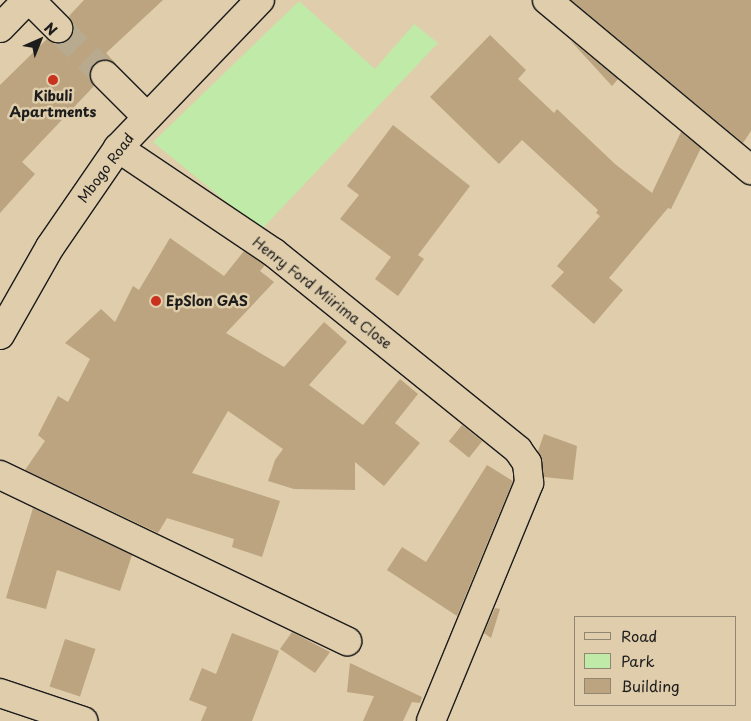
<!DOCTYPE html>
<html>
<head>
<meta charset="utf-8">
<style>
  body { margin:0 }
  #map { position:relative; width:751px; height:721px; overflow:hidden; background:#dfcdab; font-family:"Playpen Sans",sans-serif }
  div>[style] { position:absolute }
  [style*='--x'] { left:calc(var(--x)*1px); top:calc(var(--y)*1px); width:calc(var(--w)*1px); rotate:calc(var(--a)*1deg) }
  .green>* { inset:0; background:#c0eaa7 }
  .building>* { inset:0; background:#bba47f; transform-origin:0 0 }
  .minor-tunnel>* { height:28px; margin-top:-14px; transform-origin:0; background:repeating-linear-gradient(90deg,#b8aa8e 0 28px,transparent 0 42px) }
  .roads { filter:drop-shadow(1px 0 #1c1c1c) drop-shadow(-1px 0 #1c1c1c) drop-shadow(0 1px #1c1c1c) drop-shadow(0 -1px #1c1c1c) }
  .minor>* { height:28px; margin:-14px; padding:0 14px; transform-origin:14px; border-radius:14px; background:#dfcdab }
  .dots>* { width:14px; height:14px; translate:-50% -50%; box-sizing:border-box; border:2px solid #dfcdab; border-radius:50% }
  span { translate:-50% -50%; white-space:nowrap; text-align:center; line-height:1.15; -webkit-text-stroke:5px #dfcdab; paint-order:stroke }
  .poi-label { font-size:14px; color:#1c1c1c; font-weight:700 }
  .left { translate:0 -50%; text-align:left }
  .street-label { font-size:14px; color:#1c1c1c }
  .legend { position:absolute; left:574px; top:616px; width:162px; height:90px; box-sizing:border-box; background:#dfcdab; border:1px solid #918672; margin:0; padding:6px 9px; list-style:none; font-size:15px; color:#1c1c1c }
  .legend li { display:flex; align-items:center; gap:10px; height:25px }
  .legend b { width:25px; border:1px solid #918672 }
  .north { position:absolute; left:15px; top:15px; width:50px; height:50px; -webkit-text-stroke:4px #dfcdab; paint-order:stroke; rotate:44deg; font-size:14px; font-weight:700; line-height:20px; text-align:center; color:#1c1c1c }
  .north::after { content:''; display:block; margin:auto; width:18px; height:22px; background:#1c1c1c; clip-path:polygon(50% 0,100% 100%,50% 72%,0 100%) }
</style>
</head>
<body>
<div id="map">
  <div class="green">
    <i style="clip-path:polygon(299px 1px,375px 69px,414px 24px,438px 43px,261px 230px,153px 142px)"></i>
  </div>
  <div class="building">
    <i style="clip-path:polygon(84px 0,163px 0,106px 53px,116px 64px,101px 60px,94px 64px,90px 79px,94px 86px,22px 162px,35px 174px,0 213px,0 85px,47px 39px,62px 43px,69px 39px,73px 24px,69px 16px)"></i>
    <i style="clip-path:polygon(571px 0,751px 0,751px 131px,743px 143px)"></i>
    <i style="clip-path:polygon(490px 35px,526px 70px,518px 79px,554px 113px,557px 109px,615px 164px,652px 193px,681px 132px,701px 148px,671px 209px,668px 208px,609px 278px,623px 290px,594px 324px,551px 286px,564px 272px,557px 266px,600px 216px,596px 213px,598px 210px,522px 140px,499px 164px,430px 97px)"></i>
    <i style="clip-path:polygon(570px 40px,618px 79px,612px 86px)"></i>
    <i style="clip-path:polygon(393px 125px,470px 186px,418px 255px,424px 259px,398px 296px,375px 279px,391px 257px,340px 219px,359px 195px,347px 186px)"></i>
    <i style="clip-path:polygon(170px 238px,224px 276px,244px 251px,265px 265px,260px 271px,274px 282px,226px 333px,284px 367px,324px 322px,347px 342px,309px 385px,363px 425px,400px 379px,418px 394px,395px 423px,420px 443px,384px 486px,355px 462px,355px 490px,294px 489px,268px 481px,275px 460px,283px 449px,228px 411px,192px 473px,280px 501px,262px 557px,232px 547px,234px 539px,167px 518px,158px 533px,25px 470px,45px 441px,38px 435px,58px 396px,68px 402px,90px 359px,65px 343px,101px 309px,115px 322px,133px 286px,139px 290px)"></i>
    <i style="left:462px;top:425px;width:26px;height:21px;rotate:39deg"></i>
    <i style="clip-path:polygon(544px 434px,577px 446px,573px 480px,544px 477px,538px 451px)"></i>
    <i style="clip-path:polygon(487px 465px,513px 481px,457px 616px,387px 570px,402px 547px,426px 562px)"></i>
    <i style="clip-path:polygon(33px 508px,132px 555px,120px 591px,57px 570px,46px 609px,6px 598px)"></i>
    <i style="clip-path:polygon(495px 608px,500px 609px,491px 638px,484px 633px)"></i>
    <i style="clip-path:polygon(292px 632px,330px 652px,315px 673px,280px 649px)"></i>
    <i style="clip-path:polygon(232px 633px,279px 651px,252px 721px,201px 721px,207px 707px,189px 700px,202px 668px,216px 674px)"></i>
    <i style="left:65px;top:639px;width:32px;height:50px;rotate:18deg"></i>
    <i style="clip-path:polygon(350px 663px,422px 697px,420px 703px,412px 702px,403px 721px,363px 721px,374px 696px,347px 692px)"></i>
  </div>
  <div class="minor-tunnel">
    <i style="--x:58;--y:28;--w:66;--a:45"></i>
  </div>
  <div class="roads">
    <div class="minor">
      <i style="--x:30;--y:0;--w:40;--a:45"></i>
      <i style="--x:547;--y:0;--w:266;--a:39.8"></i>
      <i style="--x:0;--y:28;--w:39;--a:-46"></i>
      <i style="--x:105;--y:75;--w:59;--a:45"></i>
      <i style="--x:118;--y:148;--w:187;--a:33.9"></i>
      <i style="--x:273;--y:252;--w:315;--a:38.9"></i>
      <i style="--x:518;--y:450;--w:16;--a:55"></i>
      <i style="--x:527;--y:463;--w:20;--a:84"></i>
      <i style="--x:529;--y:483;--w:257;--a:112.4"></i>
      <i style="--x:0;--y:335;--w:101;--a:-60.4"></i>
      <i style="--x:50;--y:247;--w:120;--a:-55.5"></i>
      <i style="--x:118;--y:148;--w:205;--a:-46.2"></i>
      <i style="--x:0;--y:475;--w:385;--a:25.6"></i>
      <i style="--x:0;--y:693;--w:88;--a:18.6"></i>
    </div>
  </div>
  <div class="dots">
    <i style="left:53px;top:80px;background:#c8321e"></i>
    <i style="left:156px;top:301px;background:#c8321e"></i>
  </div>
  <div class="poi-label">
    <span style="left:53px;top:104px">Kibuli<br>Apartments</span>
    <span class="left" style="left:166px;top:301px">EpSlon GAS</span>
  </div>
  <div class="street-label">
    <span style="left:106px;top:168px;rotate:-53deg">Mbogo Road</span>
    <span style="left:322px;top:293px;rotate:38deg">Henry Ford Miirima Close</span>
  </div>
  <ul class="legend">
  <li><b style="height:6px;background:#dfcdab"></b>Road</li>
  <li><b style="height:14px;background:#c0eaa7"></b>Park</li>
  <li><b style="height:14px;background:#bba47f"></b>Building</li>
  </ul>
  <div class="north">N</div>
</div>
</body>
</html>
